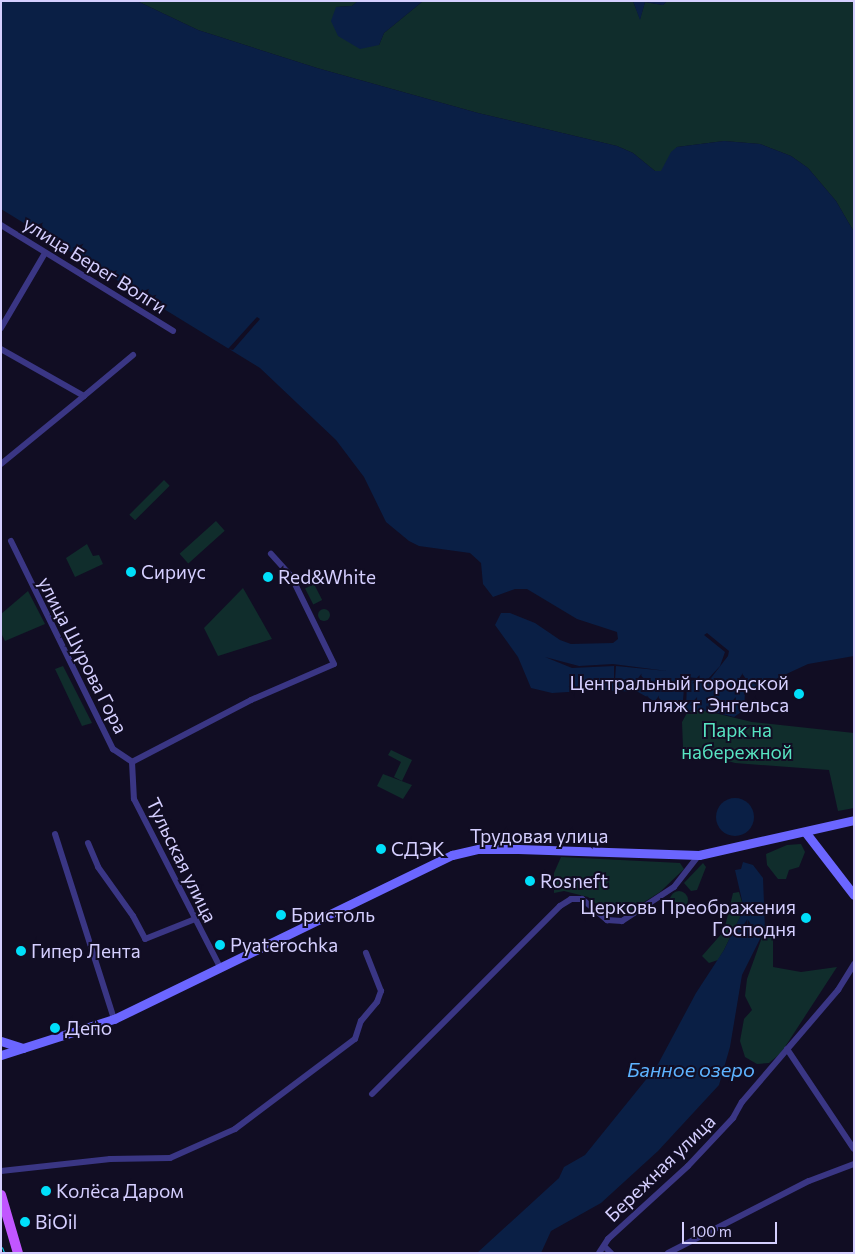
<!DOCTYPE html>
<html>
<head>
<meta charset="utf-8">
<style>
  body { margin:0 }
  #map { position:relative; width:855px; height:1254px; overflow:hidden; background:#110d23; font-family:Commissioner,sans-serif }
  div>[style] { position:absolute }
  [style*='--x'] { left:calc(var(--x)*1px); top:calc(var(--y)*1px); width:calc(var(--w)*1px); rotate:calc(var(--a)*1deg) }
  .green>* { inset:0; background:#102d2c; transform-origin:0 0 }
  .round { border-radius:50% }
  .water>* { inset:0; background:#0a1f45 }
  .pier>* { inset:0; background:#110d23 }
  .minor>* { height:6px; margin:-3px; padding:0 3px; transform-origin:3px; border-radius:3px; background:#3a3684 }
  .secondary>* { height:9px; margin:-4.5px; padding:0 4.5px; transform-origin:4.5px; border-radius:4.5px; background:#6b66ff }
  .primary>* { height:10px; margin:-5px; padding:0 5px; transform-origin:5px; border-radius:5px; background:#c156ff }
  .rail>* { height:4px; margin-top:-2px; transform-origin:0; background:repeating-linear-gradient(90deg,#110d23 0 5.5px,#00dffa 0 11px); box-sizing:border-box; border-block:1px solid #00dffa }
  .dots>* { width:14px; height:14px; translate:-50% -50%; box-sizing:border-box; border:2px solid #110d23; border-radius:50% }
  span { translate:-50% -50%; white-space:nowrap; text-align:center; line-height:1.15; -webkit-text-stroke:4px #110d23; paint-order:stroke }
  .street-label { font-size:19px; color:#d5cfff }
  .poi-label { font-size:19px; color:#d5cfff }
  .left { translate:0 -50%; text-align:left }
  .right { translate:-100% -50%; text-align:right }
  .park-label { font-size:19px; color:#57e3c1 }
  .water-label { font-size:20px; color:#5db3ff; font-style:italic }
  .frame { position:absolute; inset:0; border:2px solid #d5cfff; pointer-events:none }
  .scale { position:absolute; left:682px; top:1222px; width:95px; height:22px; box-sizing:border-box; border:2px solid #d5cfff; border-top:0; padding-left:6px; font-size:15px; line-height:18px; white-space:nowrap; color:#d5cfff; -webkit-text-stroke:4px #110d23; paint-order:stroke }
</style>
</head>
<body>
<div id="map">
  <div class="green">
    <i style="clip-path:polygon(137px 1px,358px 1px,352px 6px,336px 7px,379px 45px,384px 33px,423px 1px,633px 1px,640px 19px,645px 2px,663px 5px,667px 1px,854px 1px,854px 232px,836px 201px,808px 168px,791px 156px,760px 144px,724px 141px,677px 147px,661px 172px,655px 171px,633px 153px,617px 146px,478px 113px,317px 68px,198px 30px)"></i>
    <i style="left:164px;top:480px;width:8px;height:49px;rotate:45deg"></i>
    <i style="left:216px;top:521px;width:13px;height:49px;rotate:48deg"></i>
    <i style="clip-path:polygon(87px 544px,93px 556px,99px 555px,103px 564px,75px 577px,66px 558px)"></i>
    <i style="left:314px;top:584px;width:18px;height:10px;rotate:63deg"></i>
    <i style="clip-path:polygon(243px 588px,272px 639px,218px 656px,204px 628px)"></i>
    <i style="clip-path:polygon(28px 591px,45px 624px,5px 641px,1px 633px,1px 614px)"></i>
    <i class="round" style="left:318px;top:609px;width:12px;height:12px"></i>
    <i style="clip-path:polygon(63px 666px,92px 723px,82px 726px,55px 669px)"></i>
    <i style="clip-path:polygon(702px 710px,752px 722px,854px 733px,854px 808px,838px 811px,829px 770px,735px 763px,683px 748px,682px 722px,688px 711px)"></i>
    <i style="clip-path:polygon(391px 750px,412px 760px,402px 781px,394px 777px,401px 762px,388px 755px)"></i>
    <i style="clip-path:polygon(383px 774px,412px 785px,403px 799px,377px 786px)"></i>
    <i style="clip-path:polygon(801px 844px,805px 852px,799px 867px,789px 870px,786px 879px,778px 879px,767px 865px,766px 854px,787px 845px)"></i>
    <i style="clip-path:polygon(561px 857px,680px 863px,684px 869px,660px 892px,630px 911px,615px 914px,607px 913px,588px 897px,564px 891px,554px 893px,554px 873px)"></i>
    <i style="clip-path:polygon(703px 863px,706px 867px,697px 890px,691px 891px,684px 883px)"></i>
    <i class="round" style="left:670px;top:891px;width:18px;height:18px"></i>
    <i style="clip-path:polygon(739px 892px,744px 909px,724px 950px,718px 960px,709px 963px,702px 956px,724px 931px,733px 893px)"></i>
    <i style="clip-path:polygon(765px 929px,770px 930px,773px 935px,773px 967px,801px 972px,837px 967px,781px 1053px,769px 1063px,757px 1064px,745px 1057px,740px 1041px,744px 1019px,752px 1010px,745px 996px,747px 979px)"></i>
  </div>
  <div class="water">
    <i style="clip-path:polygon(1px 1px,137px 1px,198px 30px,317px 68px,478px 113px,617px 146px,633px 153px,655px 171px,661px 171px,671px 152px,677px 147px,724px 141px,760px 144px,791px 156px,808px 168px,836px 201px,854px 232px,854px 656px,808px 664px,745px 693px,744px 710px,734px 717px,710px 711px,670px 710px,638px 692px,600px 690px,552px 693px,531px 688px,518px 657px,495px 625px,501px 613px,510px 613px,535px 623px,560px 640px,571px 644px,613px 643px,618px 639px,617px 632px,577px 619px,527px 589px,515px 589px,493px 597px,483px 584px,481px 563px,470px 553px,419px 546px,409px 541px,386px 522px,364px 477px,336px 440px,260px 368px,1px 209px)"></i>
    <i style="clip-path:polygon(358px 1px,423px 1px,384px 33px,379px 45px,360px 49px,338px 36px,331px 21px,336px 7px,352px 6px)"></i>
    <i style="clip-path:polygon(633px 1px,667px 1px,663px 5px,645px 2px,640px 20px)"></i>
    <i class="round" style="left:716px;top:798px;width:38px;height:38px"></i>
    <i style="clip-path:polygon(743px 862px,753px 865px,763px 878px,765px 929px,742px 975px,730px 1047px,719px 1085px,658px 1151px,601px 1203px,551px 1231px,541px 1253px,477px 1253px,559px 1178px,564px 1167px,585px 1155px,657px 1066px,696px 993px,724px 950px,744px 909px,735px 870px,741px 869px)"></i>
  </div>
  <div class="pier">
    <i style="clip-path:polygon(257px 317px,260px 319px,233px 350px,228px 349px)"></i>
    <i style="clip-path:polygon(707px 633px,729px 651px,728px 656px,708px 682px,687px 680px,686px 711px,682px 711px,685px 677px,708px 679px,720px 666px,725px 652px,704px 635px)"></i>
    <i style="clip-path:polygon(545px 657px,579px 666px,613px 664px,667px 671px,616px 666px,614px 693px,614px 666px,572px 668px)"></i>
  </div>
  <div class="minor">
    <i style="--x:1;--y:225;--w:202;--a:31.6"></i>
    <i style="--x:1;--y:328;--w:87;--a:-59.6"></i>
    <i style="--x:1;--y:349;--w:95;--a:29.5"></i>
    <i style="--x:84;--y:396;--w:64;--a:-39.9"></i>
    <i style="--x:1;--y:464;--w:107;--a:-39.3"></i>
    <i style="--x:11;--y:541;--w:232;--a:63.9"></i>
    <i style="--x:113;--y:749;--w:23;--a:34"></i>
    <i style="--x:132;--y:762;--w:134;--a:-27.5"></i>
    <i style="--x:251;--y:700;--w:90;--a:-23.4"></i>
    <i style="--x:334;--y:664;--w:98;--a:-116"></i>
    <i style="--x:291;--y:576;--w:30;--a:-132"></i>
    <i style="--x:132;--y:762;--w:37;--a:87"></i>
    <i style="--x:134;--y:799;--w:189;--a:62.9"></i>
    <i style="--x:55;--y:834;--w:194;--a:72.3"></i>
    <i style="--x:88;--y:843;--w:26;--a:67"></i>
    <i style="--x:98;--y:867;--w:60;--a:54.5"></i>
    <i style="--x:133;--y:916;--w:26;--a:62"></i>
    <i style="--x:145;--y:939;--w:54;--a:-21.8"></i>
    <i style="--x:787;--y:1049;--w:120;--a:56.2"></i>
    <i style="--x:372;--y:1094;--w:266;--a:-45"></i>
    <i style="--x:560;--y:906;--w:13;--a:-32"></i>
    <i style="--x:571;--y:899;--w:11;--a:0"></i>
    <i style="--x:582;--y:899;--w:33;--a:40"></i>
    <i style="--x:607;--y:920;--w:15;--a:4"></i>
    <i style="--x:622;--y:921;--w:62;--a:-33.2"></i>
    <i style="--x:674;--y:887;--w:41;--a:-52"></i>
    <i style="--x:1;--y:1171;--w:110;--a:-6.3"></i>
    <i style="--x:110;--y:1159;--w:60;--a:-1"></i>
    <i style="--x:170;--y:1158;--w:71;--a:-24"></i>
    <i style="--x:235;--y:1129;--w:150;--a:-36.9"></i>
    <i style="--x:355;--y:1039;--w:19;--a:-72"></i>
    <i style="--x:361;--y:1021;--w:25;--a:-50"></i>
    <i style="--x:377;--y:1002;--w:12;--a:-70"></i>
    <i style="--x:381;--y:991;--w:41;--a:-111.5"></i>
    <i style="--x:604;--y:1246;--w:10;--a:45"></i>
    <i style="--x:599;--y:1253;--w:17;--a:-57"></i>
    <i style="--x:608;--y:1239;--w:108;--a:-42.4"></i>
    <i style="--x:688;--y:1166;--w:66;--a:-46.8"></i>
    <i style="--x:733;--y:1118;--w:18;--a:-61"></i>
    <i style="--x:742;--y:1102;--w:148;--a:-49.4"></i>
    <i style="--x:838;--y:990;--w:31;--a:-58"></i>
    <i style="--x:668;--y:1253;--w:158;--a:-27.1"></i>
    <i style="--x:809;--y:1181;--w:48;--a:-20.7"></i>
  </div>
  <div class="secondary">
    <i style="--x:806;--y:833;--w:78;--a:52.3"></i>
    <i style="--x:1;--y:1041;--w:23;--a:18"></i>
    <i style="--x:1;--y:1055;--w:119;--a:-17.7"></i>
    <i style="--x:114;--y:1019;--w:376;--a:-25.9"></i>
    <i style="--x:452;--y:855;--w:28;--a:-13"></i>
    <i style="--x:479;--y:849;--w:39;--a:0"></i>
    <i style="--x:518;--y:849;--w:181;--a:1.9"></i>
    <i style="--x:699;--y:855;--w:159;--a:-12.7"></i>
  </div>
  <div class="primary">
    <i style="--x:1;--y:1195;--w:60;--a:73.7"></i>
  </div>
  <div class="rail">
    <i style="--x:1;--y:1248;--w:5;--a:68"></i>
  </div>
  <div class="dots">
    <i style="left:131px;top:572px;background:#00dffa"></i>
    <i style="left:268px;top:577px;background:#00dffa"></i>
    <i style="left:799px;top:694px;background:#00dffa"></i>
    <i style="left:381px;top:849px;background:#00dffa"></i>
    <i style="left:530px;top:881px;background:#00dffa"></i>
    <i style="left:281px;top:915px;background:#00dffa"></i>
    <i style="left:806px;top:918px;background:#00dffa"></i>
    <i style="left:220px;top:945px;background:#00dffa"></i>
    <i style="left:21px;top:951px;background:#00dffa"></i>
    <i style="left:55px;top:1028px;background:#00dffa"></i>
    <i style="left:46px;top:1191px;background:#00dffa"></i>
    <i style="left:25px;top:1222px;background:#00dffa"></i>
  </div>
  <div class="street-label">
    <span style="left:95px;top:265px;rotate:32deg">улица Берег Волги</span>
    <span style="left:83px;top:655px;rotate:63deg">улица Шурова Гора</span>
    <span style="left:539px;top:836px">Трудовая улица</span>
    <span style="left:182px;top:860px;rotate:64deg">Тульская улица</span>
    <span style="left:660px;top:1168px;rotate:-44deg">Бережная улица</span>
  </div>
  <div class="poi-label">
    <span class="left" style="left:141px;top:572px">Сириус</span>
    <span class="left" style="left:278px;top:577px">Red&amp;White</span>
    <span class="right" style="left:789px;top:694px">Центральный городской<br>пляж г. Энгельса</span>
    <span class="left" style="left:391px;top:849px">СДЭК</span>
    <span class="left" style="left:540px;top:881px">Rosneft</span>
    <span class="right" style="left:796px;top:918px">Церковь Преображения<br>Господня</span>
    <span class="left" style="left:291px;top:915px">Бристоль</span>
    <span class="left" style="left:230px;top:945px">Pyaterochka</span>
    <span class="left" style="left:31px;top:951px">Гипер Лента</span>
    <span class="left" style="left:65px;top:1028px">Депо</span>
    <span class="left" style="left:56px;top:1191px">Колёса Даром</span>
    <span class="left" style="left:35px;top:1222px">BiOil</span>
  </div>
  <div class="park-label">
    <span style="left:737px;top:741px">Парк на<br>набережной</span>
  </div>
  <div class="water-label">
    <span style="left:691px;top:1069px">Банное озеро</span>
  </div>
  <div class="frame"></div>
  <div class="scale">100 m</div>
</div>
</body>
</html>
